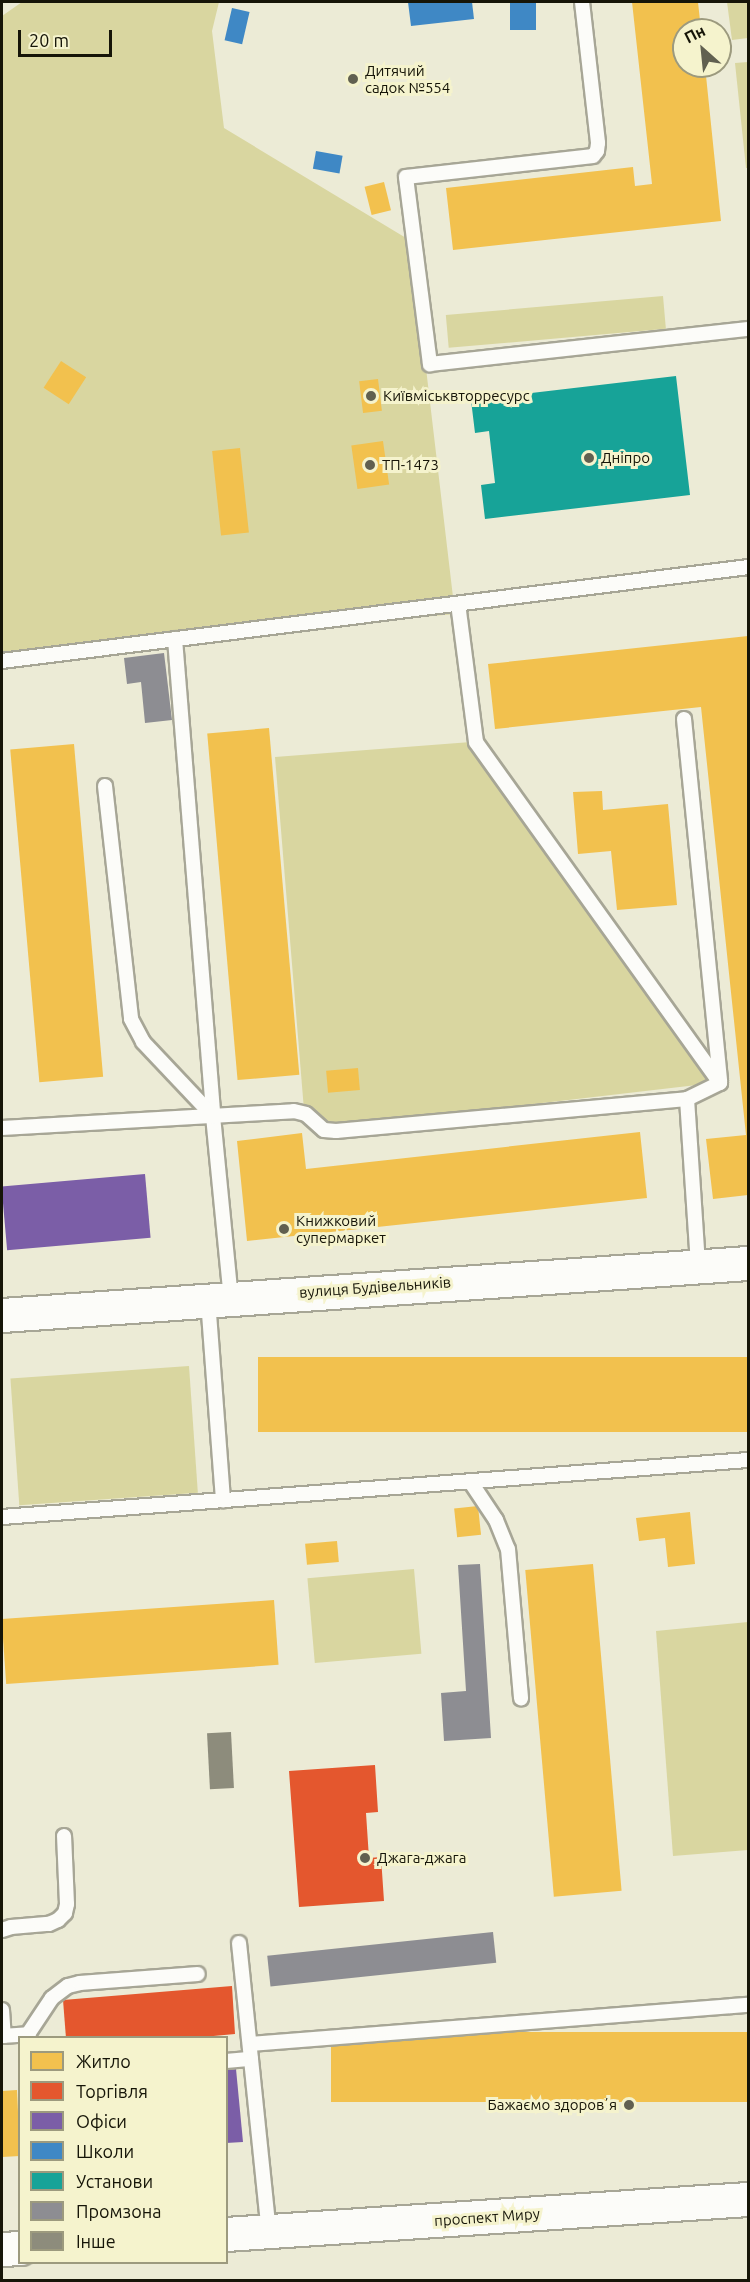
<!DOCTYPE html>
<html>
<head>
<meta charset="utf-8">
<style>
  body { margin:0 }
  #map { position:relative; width:750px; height:2282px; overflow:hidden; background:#ecebd6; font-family:Ubuntu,sans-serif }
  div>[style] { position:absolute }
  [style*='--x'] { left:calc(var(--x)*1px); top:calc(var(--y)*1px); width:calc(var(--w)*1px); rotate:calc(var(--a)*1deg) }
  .green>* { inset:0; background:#d9d6a0; transform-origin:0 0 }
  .homes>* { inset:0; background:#f2c14e; transform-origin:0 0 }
  .shops>* { inset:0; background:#e4572e }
  .offices>* { inset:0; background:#7b5ea7; transform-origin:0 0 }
  .schools>* { inset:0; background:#3f88c5; transform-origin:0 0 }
  .public>* { inset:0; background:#17a398 }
  .industry>* { inset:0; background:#8d8d92; transform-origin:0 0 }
  .building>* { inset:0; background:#8d8c7c; transform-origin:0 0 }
  .roads { filter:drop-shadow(2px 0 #a7a696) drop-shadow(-2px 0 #a7a696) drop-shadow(0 2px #a7a696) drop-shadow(0 -2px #a7a696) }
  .service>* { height:14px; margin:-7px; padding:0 7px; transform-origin:7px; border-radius:7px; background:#fcfcf9 }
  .tertiary>* { height:33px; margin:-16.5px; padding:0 16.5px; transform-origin:16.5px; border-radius:16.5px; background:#fcfcf9 }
  .secondary>* { height:33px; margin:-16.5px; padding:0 16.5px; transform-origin:16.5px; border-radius:16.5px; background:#fcfcf9 }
  .dots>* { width:16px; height:16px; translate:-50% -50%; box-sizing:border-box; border:3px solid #f5f3cd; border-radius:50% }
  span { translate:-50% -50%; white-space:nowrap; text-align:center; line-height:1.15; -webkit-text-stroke:6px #f5f3cd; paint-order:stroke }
  .poi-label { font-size:15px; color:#161508 }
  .left { translate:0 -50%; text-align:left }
  .right { translate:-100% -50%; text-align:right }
  .street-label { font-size:15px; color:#161508 }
  .frame { position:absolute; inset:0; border:3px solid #161508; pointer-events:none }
  .legend { position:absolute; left:18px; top:2036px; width:210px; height:228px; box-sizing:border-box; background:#f5f3cd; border:2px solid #9c9a7e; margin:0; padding:8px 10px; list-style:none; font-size:18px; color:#161508 }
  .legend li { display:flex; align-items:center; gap:12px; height:30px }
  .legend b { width:30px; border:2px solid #9c9a7e }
  .north { position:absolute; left:672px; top:18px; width:60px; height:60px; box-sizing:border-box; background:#f5f3cd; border:2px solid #9c9a7e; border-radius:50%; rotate:333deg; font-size:16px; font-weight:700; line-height:24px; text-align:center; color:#161508 }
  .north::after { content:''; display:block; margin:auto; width:21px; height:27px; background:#616050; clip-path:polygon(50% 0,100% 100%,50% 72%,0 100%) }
  .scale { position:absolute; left:18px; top:30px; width:94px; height:27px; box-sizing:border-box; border:3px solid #161508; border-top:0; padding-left:8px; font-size:18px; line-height:21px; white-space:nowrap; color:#161508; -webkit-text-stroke:4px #f5f3cd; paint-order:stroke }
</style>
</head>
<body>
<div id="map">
  <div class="green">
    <i style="clip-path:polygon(22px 2px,219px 2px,212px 31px,224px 128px,411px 241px,455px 614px,2px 655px,2px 16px)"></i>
    <i style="clip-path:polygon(727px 2px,748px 2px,748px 38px,732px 40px)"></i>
    <i style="clip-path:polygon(748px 62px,748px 168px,746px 168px,735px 63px)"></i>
    <i style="left:663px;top:296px;width:33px;height:218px;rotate:85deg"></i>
    <i style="clip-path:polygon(484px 741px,714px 1083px,327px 1128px,304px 1110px,275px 757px)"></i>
    <i style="left:189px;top:1366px;width:127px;height:179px;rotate:86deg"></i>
    <i style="left:414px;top:1569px;width:85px;height:107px;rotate:85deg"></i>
    <i style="clip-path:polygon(748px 1622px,748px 1850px,673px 1856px,656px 1631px)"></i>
  </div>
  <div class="homes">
    <i style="clip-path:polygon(632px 2px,698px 2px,701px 30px,684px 30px,684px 66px,705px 66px,721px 221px,453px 250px,446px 188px,633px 167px,635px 186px,652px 184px)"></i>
    <i style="left:384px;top:182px;width:29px;height:20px;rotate:76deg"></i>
    <i style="left:61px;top:361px;width:30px;height:32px;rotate:33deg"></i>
    <i style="left:378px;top:379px;width:32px;height:19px;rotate:83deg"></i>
    <i style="left:383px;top:441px;width:44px;height:32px;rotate:82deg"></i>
    <i style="left:240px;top:448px;width:85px;height:28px;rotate:84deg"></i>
    <i style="clip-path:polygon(748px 636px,748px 1195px,713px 1199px,706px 1139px,746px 1135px,701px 707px,495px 729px,488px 664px)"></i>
    <i style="left:269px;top:728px;width:348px;height:62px;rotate:85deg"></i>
    <i style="left:74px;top:744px;width:334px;height:64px;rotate:85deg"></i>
    <i style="clip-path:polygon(602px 791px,603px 810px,668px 804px,677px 905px,617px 910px,611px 851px,578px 854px,573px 792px)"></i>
    <i style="left:358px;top:1068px;width:22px;height:32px;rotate:85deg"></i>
    <i style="clip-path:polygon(640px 1132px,647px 1198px,247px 1241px,237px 1141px,302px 1133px,306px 1169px)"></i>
    <i style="left:748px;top:1357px;width:75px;height:490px;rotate:90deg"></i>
    <i style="left:478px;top:1506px;width:29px;height:24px;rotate:84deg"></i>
    <i style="clip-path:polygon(690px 1512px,695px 1564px,668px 1567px,665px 1538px,639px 1541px,636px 1518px)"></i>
    <i style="left:337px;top:1541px;width:21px;height:32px;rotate:85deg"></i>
    <i style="left:593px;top:1564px;width:328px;height:68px;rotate:85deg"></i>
    <i style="left:274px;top:1600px;width:65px;height:273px;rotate:86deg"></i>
    <i style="left:748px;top:2032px;width:70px;height:417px;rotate:90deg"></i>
    <i style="clip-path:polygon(17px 2090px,20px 2156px,2px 2157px,2px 2091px)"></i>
  </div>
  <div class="shops">
    <i style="clip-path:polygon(375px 1765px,378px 1812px,366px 1813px,369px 1858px,381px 1857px,384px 1901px,299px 1907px,289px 1771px)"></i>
    <i style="clip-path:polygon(232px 1986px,235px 2034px,192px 2038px,66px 2038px,63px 2000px)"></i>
  </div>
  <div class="offices">
    <i style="left:145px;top:1174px;width:64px;height:144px;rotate:85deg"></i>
    <i style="clip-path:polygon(236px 2069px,243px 2142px,226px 2143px,226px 2070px)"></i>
  </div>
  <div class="schools">
    <i style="clip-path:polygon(408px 2px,472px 2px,474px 19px,411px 26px)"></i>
    <i style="left:510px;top:2px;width:26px;height:28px"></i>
    <i style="left:232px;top:8px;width:18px;height:33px;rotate:13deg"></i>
    <i style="left:316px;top:151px;width:27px;height:18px;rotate:10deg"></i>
  </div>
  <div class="public">
    <i style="clip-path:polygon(676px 376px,690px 495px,485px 519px,481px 485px,495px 483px,489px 431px,475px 433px,471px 400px)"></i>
  </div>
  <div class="industry">
    <i style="clip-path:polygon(164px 653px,172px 720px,145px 723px,141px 682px,127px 684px,124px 658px)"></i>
    <i style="clip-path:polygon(480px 1564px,491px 1738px,444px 1741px,441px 1693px,466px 1691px,458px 1565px)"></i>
    <i style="left:493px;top:1932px;width:31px;height:227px;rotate:84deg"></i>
  </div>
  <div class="building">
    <i style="left:231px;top:1732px;width:56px;height:24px;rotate:87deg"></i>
  </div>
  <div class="roads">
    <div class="service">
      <i style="--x:582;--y:2;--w:142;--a:83.5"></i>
      <i style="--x:598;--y:143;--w:8;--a:97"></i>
      <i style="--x:597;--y:151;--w:6;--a:129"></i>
      <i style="--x:593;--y:156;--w:188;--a:173.6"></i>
      <i style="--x:406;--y:177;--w:189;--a:82.7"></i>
      <i style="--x:430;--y:364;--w:320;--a:-6.3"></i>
      <i style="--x:175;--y:639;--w:479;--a:85.4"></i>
      <i style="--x:213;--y:1116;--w:183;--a:84.4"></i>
      <i style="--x:2;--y:661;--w:752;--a:-7.18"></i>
      <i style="--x:684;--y:719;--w:364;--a:84.3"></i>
      <i style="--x:105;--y:786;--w:234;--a:83.6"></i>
      <i style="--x:131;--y:1019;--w:26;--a:62"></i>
      <i style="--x:143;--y:1042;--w:102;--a:46.6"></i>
      <i style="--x:687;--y:1099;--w:166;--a:86.2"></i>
      <i style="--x:2;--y:1128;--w:292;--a:-3.3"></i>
      <i style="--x:294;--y:1111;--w:12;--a:14"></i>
      <i style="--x:306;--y:1114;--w:24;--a:42"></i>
      <i style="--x:324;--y:1130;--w:12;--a:5"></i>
      <i style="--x:336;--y:1131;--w:352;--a:-5.2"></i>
      <i style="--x:687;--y:1099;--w:37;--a:-26"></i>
      <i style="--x:720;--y:1083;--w:419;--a:-125.6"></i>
      <i style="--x:476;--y:742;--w:139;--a:-97.4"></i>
      <i style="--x:208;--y:1300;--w:201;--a:85.7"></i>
      <i style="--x:470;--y:1481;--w:47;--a:56.3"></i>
      <i style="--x:496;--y:1520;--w:31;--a:68"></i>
      <i style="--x:508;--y:1549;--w:150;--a:85"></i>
      <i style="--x:2;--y:1517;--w:748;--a:-4.37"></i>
      <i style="--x:2;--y:1930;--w:9;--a:-18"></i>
      <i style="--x:11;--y:1927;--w:38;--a:-5"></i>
      <i style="--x:49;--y:1924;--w:10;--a:-24"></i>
      <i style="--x:58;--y:1920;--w:10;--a:-45"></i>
      <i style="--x:65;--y:1913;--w:9;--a:-77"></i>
      <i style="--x:67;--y:1904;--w:68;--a:-92.5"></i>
      <i style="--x:239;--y:1943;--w:290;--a:84.1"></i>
      <i style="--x:2;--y:2010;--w:26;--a:86"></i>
      <i style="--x:28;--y:2034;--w:43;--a:-56.3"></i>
      <i style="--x:52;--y:1998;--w:20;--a:-37"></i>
      <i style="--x:68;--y:1986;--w:12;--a:-14"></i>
      <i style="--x:80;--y:1983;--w:118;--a:-4.4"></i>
      <i style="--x:2;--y:2036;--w:26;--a:-4"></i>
      <i style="--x:28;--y:2034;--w:4;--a:76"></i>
      <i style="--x:250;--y:2044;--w:500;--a:-4.5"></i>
      <i style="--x:226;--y:2061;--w:25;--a:-5"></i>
    </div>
    <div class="tertiary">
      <i style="--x:2;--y:1315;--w:748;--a:-3.99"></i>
    </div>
    <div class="secondary">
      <i style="--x:226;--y:2234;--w:523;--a:-3.84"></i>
      <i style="--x:2;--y:2249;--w:18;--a:-3"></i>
    </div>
  </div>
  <div class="dots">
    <i style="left:353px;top:79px;background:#616050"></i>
    <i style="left:371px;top:396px;background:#616050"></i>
    <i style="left:589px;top:458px;background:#616050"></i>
    <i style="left:370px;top:465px;background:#616050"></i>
    <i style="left:284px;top:1229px;background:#616050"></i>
    <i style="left:365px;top:1858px;background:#616050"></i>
    <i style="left:629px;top:2105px;background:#616050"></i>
  </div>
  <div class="poi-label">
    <span class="left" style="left:365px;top:79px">Дитячий<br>садок №554</span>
    <span class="left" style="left:383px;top:396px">Київміськвторресурс</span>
    <span class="left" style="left:601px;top:458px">Дніпро</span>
    <span class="left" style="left:382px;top:465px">ТП-1473</span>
    <span class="left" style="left:296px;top:1229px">Книжковий<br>супермаркет</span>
    <span class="left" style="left:377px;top:1858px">Джага-джага</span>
    <span class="right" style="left:617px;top:2105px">Бажаємо здоровʼя</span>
  </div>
  <div class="street-label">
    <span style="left:375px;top:1287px;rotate:-4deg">вулиця Будівельників</span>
    <span style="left:487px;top:2217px;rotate:-4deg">проспект Миру</span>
  </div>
  <div class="frame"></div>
  <ul class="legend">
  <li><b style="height:16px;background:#f2c14e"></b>Житло</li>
  <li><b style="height:16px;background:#e4572e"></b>Торгівля</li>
  <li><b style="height:16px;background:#7b5ea7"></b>Офіси</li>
  <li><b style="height:16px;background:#3f88c5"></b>Школи</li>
  <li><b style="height:16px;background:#17a398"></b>Установи</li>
  <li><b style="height:16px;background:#8d8d92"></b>Промзона</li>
  <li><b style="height:16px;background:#8d8c7c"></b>Інше</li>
  </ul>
  <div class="north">Пн</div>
  <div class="scale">20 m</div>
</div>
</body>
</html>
